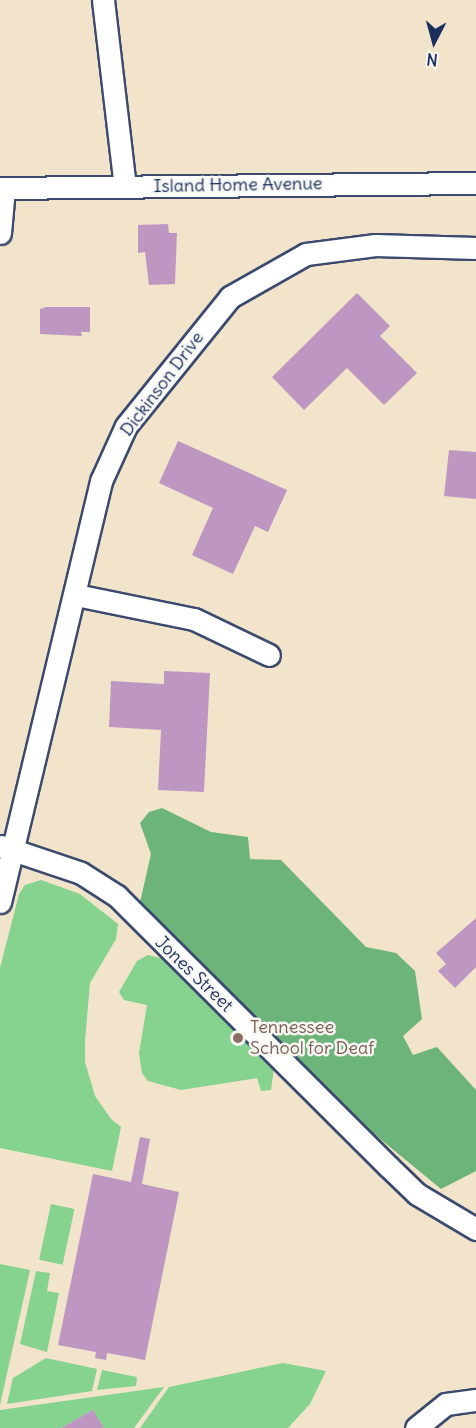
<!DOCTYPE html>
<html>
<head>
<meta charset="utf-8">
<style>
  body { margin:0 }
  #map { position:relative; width:476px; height:1428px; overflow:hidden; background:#f1e4cb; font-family:Delius,sans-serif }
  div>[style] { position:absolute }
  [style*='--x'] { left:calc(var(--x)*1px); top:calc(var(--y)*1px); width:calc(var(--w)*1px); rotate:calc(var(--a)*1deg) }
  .green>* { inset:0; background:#86d28f; transform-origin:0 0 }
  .forest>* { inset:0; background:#6cb47a }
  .building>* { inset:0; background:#bd96c1 }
  .roads { filter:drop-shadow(2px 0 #3b4a6e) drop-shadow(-2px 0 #3b4a6e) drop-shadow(0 2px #3b4a6e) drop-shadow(0 -2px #3b4a6e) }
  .minor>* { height:21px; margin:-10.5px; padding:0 10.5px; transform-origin:10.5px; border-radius:10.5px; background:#fff }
  .dots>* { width:16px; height:16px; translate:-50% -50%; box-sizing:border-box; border:3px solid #f6f6f2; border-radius:50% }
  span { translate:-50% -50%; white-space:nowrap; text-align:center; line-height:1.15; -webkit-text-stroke:5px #f6f6f2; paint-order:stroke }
  .street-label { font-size:18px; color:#1b2f5e }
  .education-label { font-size:18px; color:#785e54 }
  .left { translate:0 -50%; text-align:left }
  .north { position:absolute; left:404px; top:12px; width:60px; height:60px; -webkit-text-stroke:4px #f6f6f2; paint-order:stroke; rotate:186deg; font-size:16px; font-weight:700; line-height:24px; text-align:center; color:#1b2f5e }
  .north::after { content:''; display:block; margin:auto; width:21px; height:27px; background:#1b2f5e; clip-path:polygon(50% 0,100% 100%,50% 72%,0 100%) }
</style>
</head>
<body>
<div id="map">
  <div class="green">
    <i style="clip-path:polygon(41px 880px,80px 894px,118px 924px,116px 939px,90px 983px,85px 1041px,85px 1062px,95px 1096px,111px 1119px,121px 1127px,112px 1171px,0 1148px,0 968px,19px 894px,25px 885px)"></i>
    <i style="clip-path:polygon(148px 955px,164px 959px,274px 1068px,271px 1090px,261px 1091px,257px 1078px,181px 1090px,148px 1081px,142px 1073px,139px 1053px,147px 1005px,124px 1000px,119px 992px,137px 961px)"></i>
    <i style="left:51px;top:1204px;width:24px;height:57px;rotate:12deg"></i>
    <i style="clip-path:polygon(0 1264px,30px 1270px,0 1405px)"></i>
    <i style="clip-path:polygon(36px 1271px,50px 1273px,47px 1291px,59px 1293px,47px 1352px,20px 1344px)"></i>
    <i style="clip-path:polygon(46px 1358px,97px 1369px,92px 1391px,7px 1404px,13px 1378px)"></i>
    <i style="clip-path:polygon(283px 1363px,326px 1371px,310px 1404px,288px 1428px,140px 1428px,169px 1387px)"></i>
    <i style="clip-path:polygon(102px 1370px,137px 1377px,136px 1386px,97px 1390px)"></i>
    <i style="clip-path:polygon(164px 1387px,134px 1428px,104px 1428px,93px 1410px,61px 1428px,0 1428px,0 1410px)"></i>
  </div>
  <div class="forest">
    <i style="clip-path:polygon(162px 808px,211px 832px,248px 837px,250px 859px,281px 860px,366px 947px,396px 953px,415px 971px,422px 1019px,403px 1036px,413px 1055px,437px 1047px,476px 1090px,476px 1171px,441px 1189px,345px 1110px,140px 902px,151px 854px,140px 823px,149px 812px)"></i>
  </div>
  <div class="building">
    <i style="clip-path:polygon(168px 224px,169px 233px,177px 233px,175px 284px,149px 285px,145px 252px,138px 253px,138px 225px)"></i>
    <i style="clip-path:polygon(357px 293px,390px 326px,380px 336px,417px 373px,384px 405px,347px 368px,304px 410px,272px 377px)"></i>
    <i style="clip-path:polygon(46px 307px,90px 307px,90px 332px,81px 332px,82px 336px,40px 334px,40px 309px)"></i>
    <i style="clip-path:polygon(178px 441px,287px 490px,268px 532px,255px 526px,233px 574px,192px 555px,213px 508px,159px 483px)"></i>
    <i style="clip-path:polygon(449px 450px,476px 452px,476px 499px,444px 496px)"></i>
    <i style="clip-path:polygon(164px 671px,210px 673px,204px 792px,158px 790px,161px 730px,109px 727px,111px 681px,164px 684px)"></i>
    <i style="clip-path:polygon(476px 918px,476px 967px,455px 988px,438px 971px,446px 964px,436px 953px)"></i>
    <i style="clip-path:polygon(140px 1137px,150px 1139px,142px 1184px,179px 1192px,145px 1360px,107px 1353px,106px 1360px,95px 1358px,96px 1352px,58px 1345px,93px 1174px,131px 1182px)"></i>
    <i style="clip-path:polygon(93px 1410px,104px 1428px,61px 1428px)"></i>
  </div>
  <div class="roads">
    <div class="minor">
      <i style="--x:103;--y:0;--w:187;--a:83.3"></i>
      <i style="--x:0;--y:188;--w:476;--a:-0.6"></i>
      <i style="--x:0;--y:233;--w:45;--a:-84.9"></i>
      <i style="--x:76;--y:595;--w:120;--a:11.5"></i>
      <i style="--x:194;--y:619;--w:83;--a:25.6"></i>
      <i style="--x:1;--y:846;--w:84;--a:18.6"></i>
      <i style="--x:81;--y:873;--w:43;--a:32.6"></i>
      <i style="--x:117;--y:896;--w:383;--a:44.9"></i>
      <i style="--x:388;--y:1166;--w:40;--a:44"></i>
      <i style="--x:417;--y:1194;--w:69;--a:30.7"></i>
      <i style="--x:0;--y:902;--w:433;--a:-76.5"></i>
      <i style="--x:101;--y:481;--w:60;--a:-65.6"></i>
      <i style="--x:126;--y:426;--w:166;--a:-51.1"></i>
      <i style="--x:230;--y:297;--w:87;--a:-29.5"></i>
      <i style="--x:306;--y:254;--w:70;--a:-7.4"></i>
      <i style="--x:375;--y:245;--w:101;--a:1.7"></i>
      <i style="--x:416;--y:1428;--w:38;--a:-39"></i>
      <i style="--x:446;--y:1404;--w:30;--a:-8"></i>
    </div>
  </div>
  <div class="dots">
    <i style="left:238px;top:1038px;background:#8d6e63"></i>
  </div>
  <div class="street-label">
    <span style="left:238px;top:185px;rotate:-1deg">Island Home Avenue</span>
    <span style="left:162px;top:384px;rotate:-53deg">Dickinson Drive</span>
    <span style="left:194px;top:974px;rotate:44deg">Jones Street</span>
  </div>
  <div class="education-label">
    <span class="left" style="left:250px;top:1038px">Tennessee<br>School for Deaf</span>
  </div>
  <div class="north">N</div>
</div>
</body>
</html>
